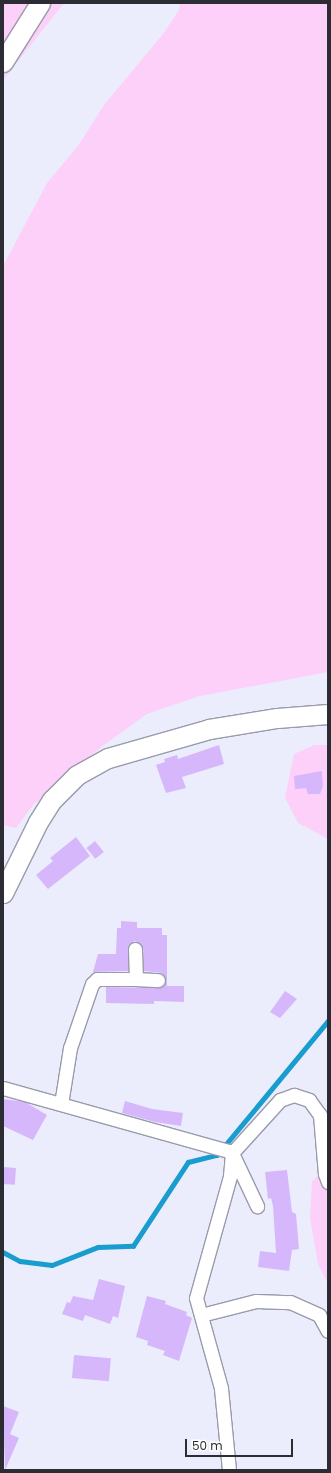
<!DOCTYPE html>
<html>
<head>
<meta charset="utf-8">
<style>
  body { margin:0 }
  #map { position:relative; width:331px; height:1473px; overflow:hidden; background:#ecedfc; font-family:Poppins,sans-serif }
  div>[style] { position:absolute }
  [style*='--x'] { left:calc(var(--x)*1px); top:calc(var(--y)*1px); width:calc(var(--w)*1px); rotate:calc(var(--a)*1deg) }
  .green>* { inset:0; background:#fcd0f8 }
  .stream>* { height:4.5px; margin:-2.25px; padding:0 2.25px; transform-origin:2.25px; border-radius:2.25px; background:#199cce }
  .building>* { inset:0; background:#d6b7fc; transform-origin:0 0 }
  .roads { filter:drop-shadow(1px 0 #999bab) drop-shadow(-1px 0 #999bab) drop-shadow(0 1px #999bab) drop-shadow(0 -1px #999bab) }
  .street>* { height:13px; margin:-6.5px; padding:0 6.5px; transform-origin:6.5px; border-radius:6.5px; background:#fff }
  .secondary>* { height:19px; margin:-9.5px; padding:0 9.5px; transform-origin:9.5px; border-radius:9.5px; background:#fff }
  span { translate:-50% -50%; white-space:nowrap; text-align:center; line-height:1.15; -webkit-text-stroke:3px #fff; paint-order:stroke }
  .frame { position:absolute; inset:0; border:4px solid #2c2d34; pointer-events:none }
  .scale { position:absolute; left:185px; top:1439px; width:108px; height:18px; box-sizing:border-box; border:2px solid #2c2d34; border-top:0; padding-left:5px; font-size:12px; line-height:14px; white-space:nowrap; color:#2c2d34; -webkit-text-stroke:3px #fff; paint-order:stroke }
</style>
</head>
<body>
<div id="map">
  <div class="green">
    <i style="clip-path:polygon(3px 3px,64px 3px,3px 80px)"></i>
    <i style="clip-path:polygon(180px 3px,328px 3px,328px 672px,200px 696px,147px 714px,104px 745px,34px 804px,16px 828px,3px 825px,3px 266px,47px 183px,78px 146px,104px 105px,163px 34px,179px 10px)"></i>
    <i style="clip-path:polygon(314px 745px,328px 745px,328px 839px,298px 823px,285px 798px,294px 754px)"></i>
    <i style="clip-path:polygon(328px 1166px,328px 1284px,318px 1264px,310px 1218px,312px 1181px)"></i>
  </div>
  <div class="stream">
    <i style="--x:3;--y:1252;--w:19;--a:28"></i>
    <i style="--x:20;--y:1261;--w:32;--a:7"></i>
    <i style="--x:52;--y:1265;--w:49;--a:-21.4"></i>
    <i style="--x:98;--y:1247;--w:35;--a:-2"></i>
    <i style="--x:133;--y:1246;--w:100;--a:-56.8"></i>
    <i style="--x:188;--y:1162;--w:30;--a:-14"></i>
    <i style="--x:217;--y:1155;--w:174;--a:-50.4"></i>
  </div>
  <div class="building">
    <i style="clip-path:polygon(219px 745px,224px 764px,182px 777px,186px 788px,166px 793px,156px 765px,165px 762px,164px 759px,177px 755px,178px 759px)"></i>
    <i style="clip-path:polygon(322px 771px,323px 786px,320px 794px,308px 794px,306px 788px,295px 789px,294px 776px)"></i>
    <i style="clip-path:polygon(76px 837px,90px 856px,48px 889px,36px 875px,53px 861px,50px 858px)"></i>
    <i style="left:95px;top:841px;width:14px;height:11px;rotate:51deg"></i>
    <i style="clip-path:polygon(121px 921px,137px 922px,137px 928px,162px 928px,162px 935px,167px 935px,167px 986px,184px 986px,184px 1002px,154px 1001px,154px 1004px,106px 1003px,106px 987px,158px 988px,166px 981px,162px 973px,144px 971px,143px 948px,135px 941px,128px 946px,128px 971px,93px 972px,98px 954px,116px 954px,117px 928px,121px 928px)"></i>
    <i style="clip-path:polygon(285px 991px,297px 999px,280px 1018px,270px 1012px)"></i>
    <i style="clip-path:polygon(3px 1099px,25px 1102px,47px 1115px,33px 1140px,3px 1126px)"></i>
    <i style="clip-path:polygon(125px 1101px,152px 1109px,183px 1113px,181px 1126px,155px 1122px,122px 1113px)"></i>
    <i style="left:3px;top:1167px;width:13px;height:17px;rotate:4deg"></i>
    <i style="clip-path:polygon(287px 1170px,292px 1212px,296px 1214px,299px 1249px,292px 1250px,289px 1271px,258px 1267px,260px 1251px,276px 1253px,273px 1206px,271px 1198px,268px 1199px,265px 1172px)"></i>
    <i style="clip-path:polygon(99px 1279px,125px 1286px,118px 1318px,113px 1316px,110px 1324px,85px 1315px,83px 1321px,62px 1314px,67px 1302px,70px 1303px,73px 1296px,93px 1300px)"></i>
    <i style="clip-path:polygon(147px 1296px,166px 1301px,165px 1304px,187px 1312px,186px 1315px,192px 1318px,179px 1361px,163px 1355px,165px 1351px,147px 1345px,148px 1341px,136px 1337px)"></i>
    <i style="left:74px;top:1355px;width:37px;height:23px;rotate:5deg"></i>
    <i style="clip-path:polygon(3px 1406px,19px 1412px,10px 1434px,19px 1438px,5px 1470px)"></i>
  </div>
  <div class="roads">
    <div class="street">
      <i style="--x:136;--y:979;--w:22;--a:3"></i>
      <i style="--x:3;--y:1088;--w:235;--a:15.6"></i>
      <i style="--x:229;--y:1151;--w:4;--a:34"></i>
      <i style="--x:232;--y:1153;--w:59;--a:64.7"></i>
      <i style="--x:61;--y:1104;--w:57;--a:-80.9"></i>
      <i style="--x:70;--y:1048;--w:68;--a:-71"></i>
      <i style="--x:92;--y:984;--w:7;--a:-45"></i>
      <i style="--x:97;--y:979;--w:39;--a:0"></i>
      <i style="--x:136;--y:979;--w:30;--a:-92"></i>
      <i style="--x:201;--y:1315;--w:57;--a:-14.3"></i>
      <i style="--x:256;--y:1301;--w:34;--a:2"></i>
      <i style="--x:290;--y:1302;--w:32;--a:24"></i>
      <i style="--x:319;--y:1315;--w:18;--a:61"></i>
      <i style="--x:229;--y:1470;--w:82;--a:-95.6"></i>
      <i style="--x:221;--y:1388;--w:93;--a:-105.5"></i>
      <i style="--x:196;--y:1298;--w:127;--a:-74.4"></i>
      <i style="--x:230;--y:1176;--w:23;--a:-85"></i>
      <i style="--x:232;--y:1153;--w:72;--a:-47.8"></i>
      <i style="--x:280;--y:1100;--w:15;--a:-20"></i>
      <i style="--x:294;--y:1095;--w:16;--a:18"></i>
      <i style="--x:309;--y:1100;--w:19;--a:54"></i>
      <i style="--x:320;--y:1115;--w:59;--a:85.2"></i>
      <i style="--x:325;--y:1174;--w:9;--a:69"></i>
    </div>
    <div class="secondary">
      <i style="--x:3;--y:62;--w:70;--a:-57.9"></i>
      <i style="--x:3;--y:893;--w:79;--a:-63.8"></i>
      <i style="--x:38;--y:822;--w:26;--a:-58"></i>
      <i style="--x:52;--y:800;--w:35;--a:-45"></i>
      <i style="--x:77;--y:775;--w:35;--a:-29"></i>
      <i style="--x:108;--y:758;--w:105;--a:-16"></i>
      <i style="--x:209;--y:729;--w:69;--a:-9.2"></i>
      <i style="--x:277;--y:718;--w:51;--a:-4.5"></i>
    </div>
  </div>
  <div class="frame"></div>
  <div class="scale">50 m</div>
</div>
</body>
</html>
